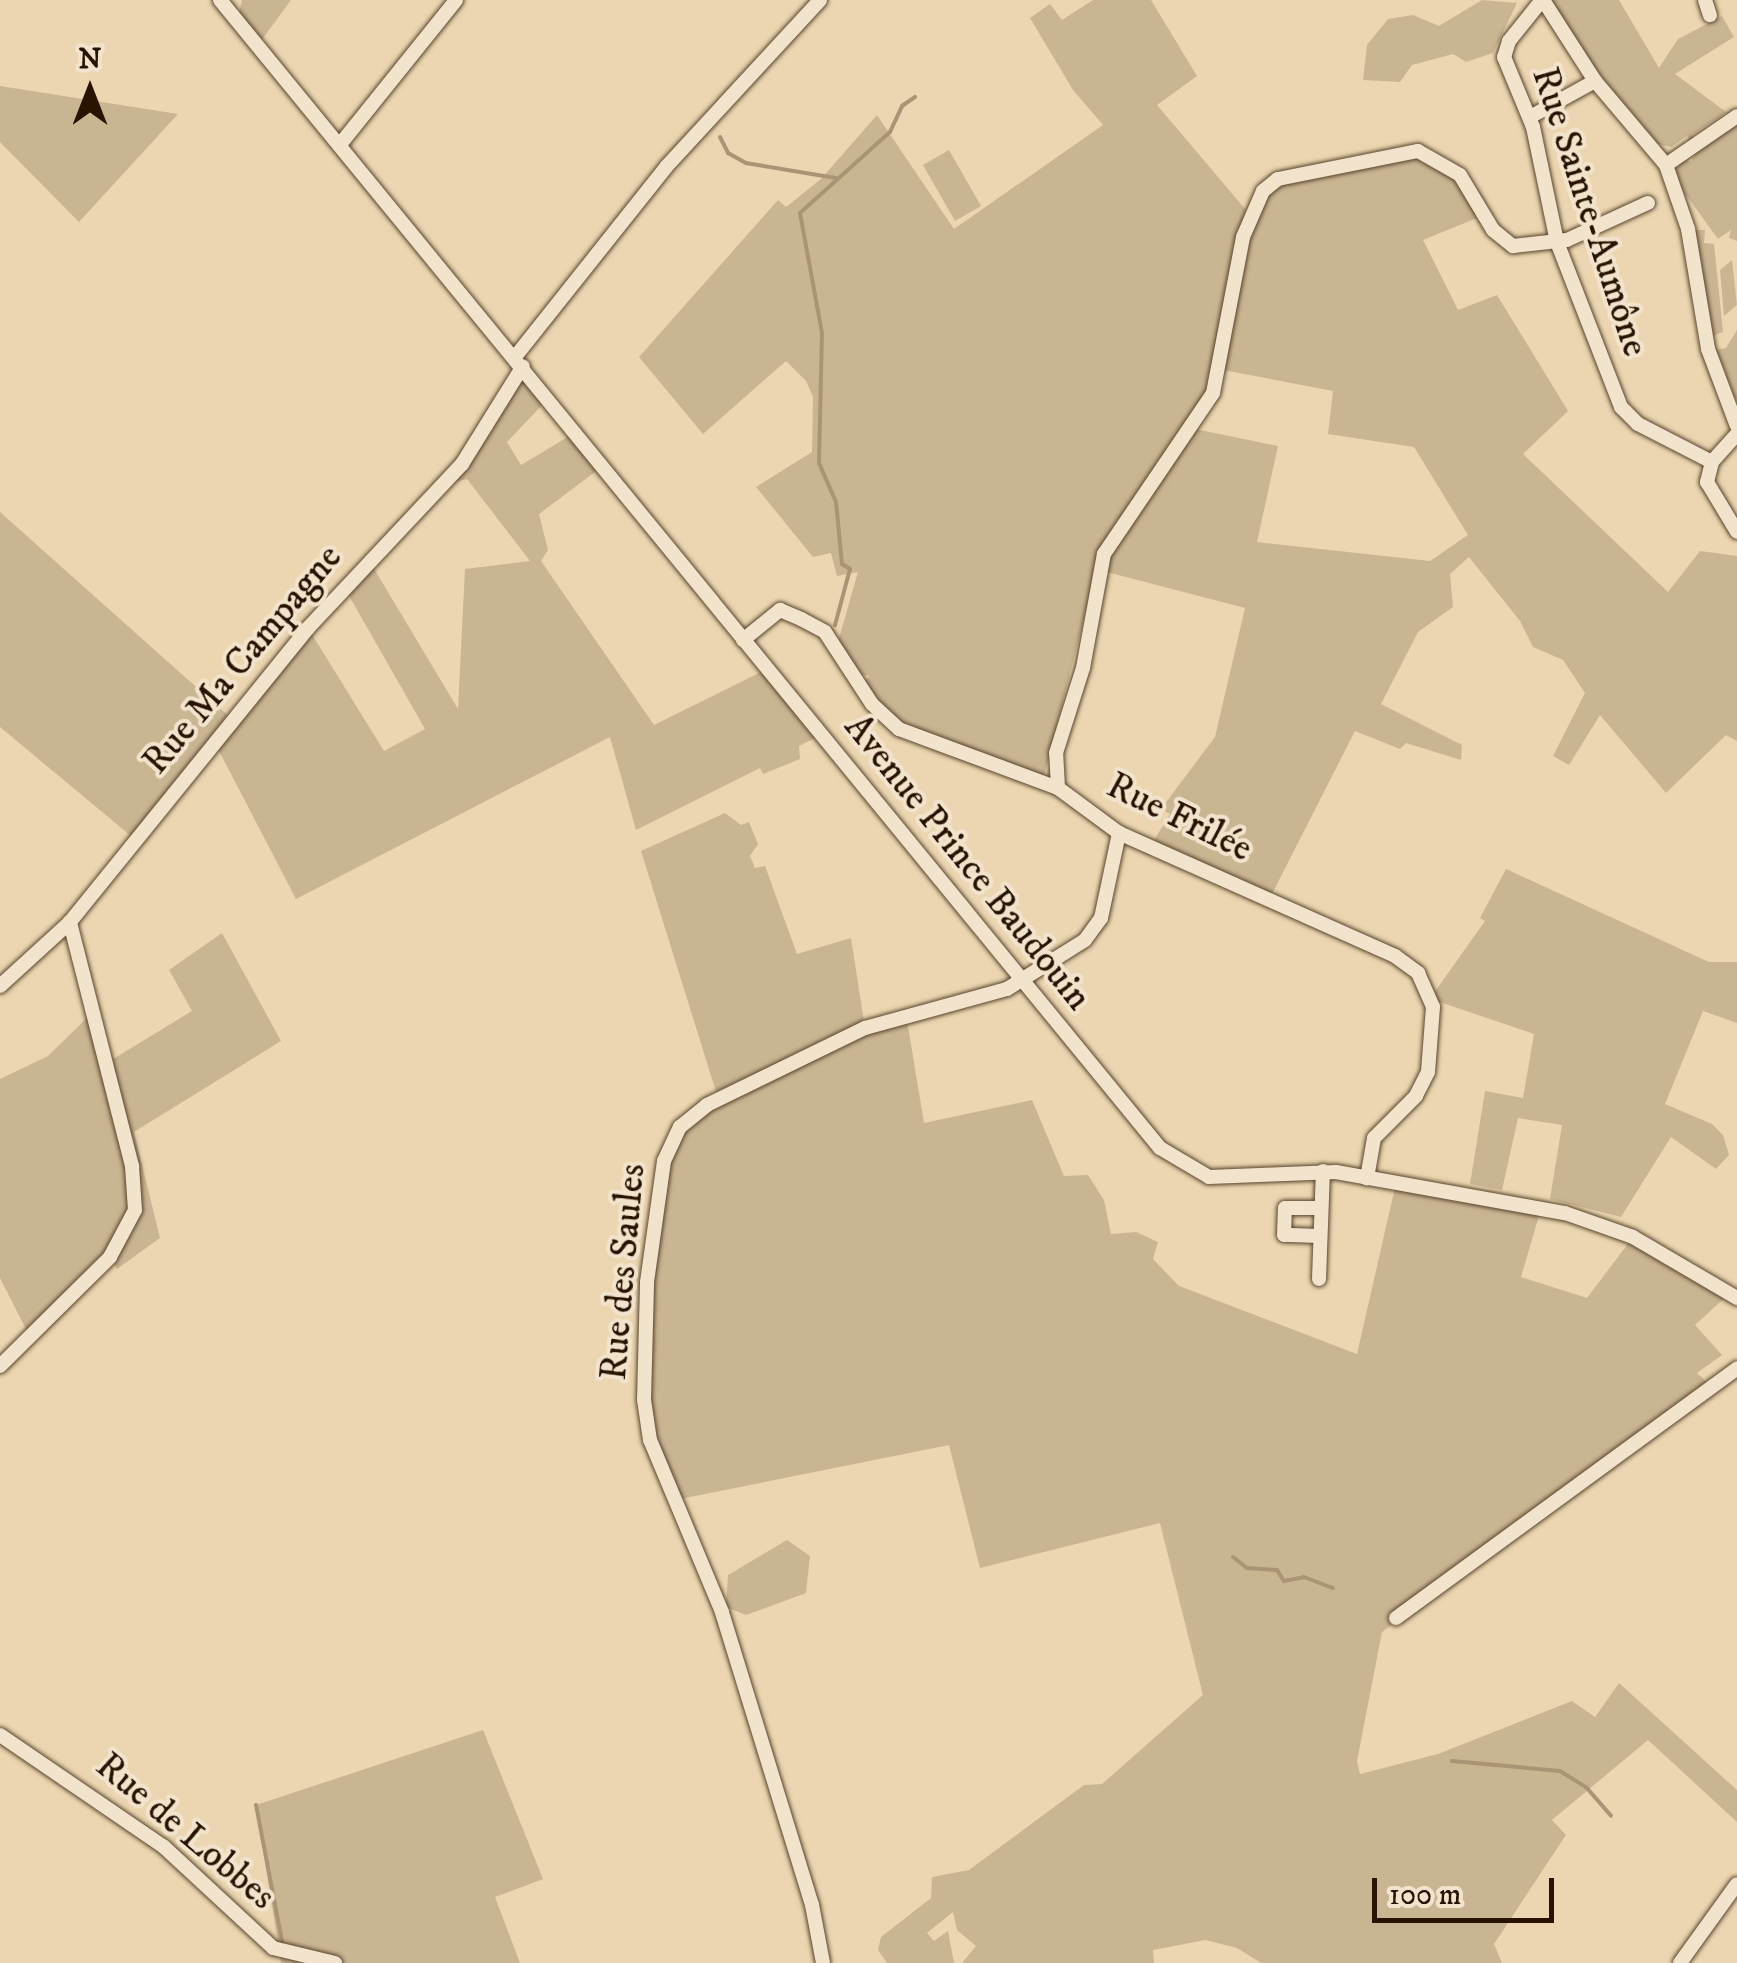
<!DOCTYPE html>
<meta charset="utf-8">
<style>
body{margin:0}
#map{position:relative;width:1737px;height:1963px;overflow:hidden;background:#ebd6b1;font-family:"IM FELL DW Pica",serif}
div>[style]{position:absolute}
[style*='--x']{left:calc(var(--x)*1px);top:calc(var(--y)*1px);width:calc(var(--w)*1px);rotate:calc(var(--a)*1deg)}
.green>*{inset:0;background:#cab593}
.stream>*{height:4px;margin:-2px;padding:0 2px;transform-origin:2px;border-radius:2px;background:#a99475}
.roads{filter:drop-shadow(0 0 2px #59442c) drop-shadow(0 0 2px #59442c)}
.minor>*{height:14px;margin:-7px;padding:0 7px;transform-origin:7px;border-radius:7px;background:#f2e4cc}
span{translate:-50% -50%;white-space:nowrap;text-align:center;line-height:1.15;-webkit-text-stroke:8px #f2e4cc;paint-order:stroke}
.street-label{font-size:38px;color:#281300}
.north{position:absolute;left:40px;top:40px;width:100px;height:100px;-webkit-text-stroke:8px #f2e4cc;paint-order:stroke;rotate:0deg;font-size:28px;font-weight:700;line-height:40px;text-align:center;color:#281300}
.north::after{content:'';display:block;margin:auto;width:35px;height:45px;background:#281300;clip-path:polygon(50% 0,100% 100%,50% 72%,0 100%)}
.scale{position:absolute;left:1372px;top:1878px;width:182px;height:45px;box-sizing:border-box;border:5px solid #281300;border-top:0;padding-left:12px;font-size:30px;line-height:35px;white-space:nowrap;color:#281300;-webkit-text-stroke:8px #f2e4cc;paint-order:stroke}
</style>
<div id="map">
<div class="green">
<div style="clip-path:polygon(242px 0,291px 0,261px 41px,239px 14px)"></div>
<div style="clip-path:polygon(1093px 0,1151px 0,1197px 76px,1157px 105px,1246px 210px,1209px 393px,1103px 543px,1044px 776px,905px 726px,885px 712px,864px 681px,870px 676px,859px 674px,838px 642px,858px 572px,837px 576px,831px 553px,813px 557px,756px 487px,812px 452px,813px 397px,806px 381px,786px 361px,703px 434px,639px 357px,778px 200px,786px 207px,821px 179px,877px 115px,954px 229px,1103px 125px,1073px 90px,1030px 18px,1050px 4px,1062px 20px)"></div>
<div style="clip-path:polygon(1482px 0,1517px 3px,1493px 53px,1466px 62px,1453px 54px,1412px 65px,1400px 82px,1363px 80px,1367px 45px,1388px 19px,1413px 15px,1439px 26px)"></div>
<div style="clip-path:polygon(1549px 0,1619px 0,1659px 68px,1678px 39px,1722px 16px,1734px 37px,1675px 74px,1726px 112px,1692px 135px,1700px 147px,1737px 123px,1737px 241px,1729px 238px,1731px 230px,1718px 239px,1673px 177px,1682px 159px,1691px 162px,1697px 151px,1687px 136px,1671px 147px,1658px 144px,1592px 65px)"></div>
<div style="clip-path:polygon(0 86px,178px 114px,79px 222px,0 142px)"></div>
<div style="clip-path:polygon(949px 150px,981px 206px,955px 221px,923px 165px)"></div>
<div style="clip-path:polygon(1417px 158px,1456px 176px,1477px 218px,1423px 240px,1458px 310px,1497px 295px,1568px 411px,1523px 454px,1668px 592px,1700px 551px,1737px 556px,1737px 741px,1726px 735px,1666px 793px,1600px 715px,1569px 765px,1553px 756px,1585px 693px,1563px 660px,1533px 647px,1520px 621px,1469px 557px,1450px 574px,1453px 607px,1418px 632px,1381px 704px,1462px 745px,1461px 760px,1406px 743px,1400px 749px,1355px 731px,1272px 894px,1153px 842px,1170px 814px,1161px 809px,1215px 737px,1245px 608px,1103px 571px,1108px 551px,1195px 429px,1278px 446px,1257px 542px,1430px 561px,1468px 535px,1414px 447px,1328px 434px,1333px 391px,1223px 370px,1250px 221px,1276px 185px)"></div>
<div style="clip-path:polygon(1695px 230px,1705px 230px,1704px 243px,1714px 244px,1723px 332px,1712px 336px)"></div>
<div style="clip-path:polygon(1732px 260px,1737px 305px,1724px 316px,1720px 270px)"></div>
<div style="clip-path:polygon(1737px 330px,1737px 403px,1716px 350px,1726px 348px)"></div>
<div style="clip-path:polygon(523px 366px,546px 401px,507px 442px,521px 465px,576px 432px,599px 462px,595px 472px,539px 514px,548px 550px,541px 561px,654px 725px,767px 669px,821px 735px,799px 746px,800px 759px,763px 774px,760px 768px,636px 830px,610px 737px,296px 899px,218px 749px,137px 841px,0 727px,0 512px,232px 719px,308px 628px,384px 751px,425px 729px,344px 587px,373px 567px,458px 709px,465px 569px,530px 561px,467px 479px,443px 485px)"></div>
<div style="clip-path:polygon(725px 813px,741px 825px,749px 822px,758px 844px,750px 856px,755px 868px,765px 866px,797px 954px,851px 938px,865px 1028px,907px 1020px,924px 1123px,1032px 1100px,1064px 1176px,1088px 1175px,1104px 1200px,1111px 1234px,1136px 1232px,1158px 1242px,1153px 1259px,1179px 1286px,1357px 1354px,1396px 1183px,1541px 1209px,1521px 1277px,1587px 1298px,1633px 1237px,1729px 1294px,1695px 1325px,1722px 1355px,1697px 1373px,1712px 1387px,1382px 1632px,1357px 1761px,1360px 1774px,1438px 1754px,1572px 1701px,1595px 1717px,1619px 1683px,1737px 1790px,1737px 1822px,1648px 1740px,1552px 1820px,1566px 1835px,1494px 1944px,1502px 1963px,1261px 1963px,1237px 1948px,1205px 1940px,1153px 1950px,1154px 1963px,962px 1963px,976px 1946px,957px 1930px,953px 1912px,927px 1933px,934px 1941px,948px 1931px,954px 1963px,887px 1963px,878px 1950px,881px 1937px,931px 1898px,932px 1877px,969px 1870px,1084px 1785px,1102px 1784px,1203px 1695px,1160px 1523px,980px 1568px,949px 1445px,675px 1500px,650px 1440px,647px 1282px,670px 1143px,718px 1098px,641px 851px)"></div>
<div style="clip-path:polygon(1506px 869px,1709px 962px,1737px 962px,1737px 1023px,1703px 1011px,1665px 1104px,1712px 1124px,1723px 1135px,1729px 1155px,1716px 1169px,1671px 1137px,1621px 1217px,1550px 1199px,1562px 1125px,1518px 1118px,1502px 1190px,1470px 1184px,1485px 1091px,1523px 1098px,1534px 1034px,1434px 1000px,1434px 993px,1485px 921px,1480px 918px)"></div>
<div style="clip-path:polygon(222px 933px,281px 1041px,134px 1132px,160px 1238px,117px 1269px,110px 1258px,30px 1337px,0 1278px,0 1079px,48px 1056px,91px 1014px,105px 1064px,192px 1011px,169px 970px)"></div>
<div style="clip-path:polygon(787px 1540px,810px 1556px,806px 1593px,746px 1615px,726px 1607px,728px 1575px)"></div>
<div style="clip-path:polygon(483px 1730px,543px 1879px,495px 1897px,520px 1963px,281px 1963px,256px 1805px)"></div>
</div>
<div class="stream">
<div style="--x:720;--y:137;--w:18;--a:63"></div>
<div style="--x:728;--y:153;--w:21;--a:29"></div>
<div style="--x:746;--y:163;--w:91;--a:9.5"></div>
<div style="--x:835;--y:625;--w:58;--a:-75"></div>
<div style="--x:850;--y:569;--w:9;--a:-148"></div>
<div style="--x:842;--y:564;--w:62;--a:-95.5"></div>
<div style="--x:836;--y:502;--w:43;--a:-113.6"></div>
<div style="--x:819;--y:463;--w:130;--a:-88.7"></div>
<div style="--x:822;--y:333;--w:122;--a:-100.4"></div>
<div style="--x:800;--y:213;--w:121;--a:-42"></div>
<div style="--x:890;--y:132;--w:29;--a:-65"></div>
<div style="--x:902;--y:106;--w:16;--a:-35"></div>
<div style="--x:1233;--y:1557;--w:18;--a:38"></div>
<div style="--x:1247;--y:1568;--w:30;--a:4"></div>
<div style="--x:1277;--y:1570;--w:13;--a:58"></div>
<div style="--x:1284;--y:1581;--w:20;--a:-11"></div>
<div style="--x:1304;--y:1577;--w:31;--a:21"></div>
<div style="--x:1452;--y:1761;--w:108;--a:5.3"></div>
<div style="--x:1560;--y:1771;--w:31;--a:32"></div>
<div style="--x:1586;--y:1787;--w:38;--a:49"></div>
<div style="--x:256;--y:1805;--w:145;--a:79.2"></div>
</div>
<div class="roads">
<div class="minor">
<div style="--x:220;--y:0;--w:1484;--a:50.69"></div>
<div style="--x:1160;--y:1148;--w:57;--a:30.6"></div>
<div style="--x:1209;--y:1177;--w:127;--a:-2.3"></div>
<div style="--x:1336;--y:1172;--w:233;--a:10.2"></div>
<div style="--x:1565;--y:1213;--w:72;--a:19.4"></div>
<div style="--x:1633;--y:1237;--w:121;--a:30.4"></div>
<div style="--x:1542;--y:0;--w:53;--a:128.8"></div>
<div style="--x:1509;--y:41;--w:17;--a:107"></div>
<div style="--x:1504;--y:57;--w:76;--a:67.5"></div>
<div style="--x:1533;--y:127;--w:117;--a:78.2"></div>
<div style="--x:1557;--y:242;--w:177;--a:68.8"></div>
<div style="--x:1621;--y:407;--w:24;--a:45"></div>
<div style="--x:1638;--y:424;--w:83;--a:27.2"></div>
<div style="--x:1543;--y:0;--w:96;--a:57.3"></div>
<div style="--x:1595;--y:81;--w:110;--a:49.8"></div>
<div style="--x:1666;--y:165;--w:68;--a:71"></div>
<div style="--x:1688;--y:229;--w:122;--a:80.5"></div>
<div style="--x:1708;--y:349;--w:82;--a:69.4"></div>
<div style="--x:1705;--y:0;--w:16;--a:72"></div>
<div style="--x:1530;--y:117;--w:74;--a:-29"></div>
<div style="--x:342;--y:142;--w:182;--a:-51.2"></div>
<div style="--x:1666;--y:165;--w:86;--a:-34.6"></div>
<div style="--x:515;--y:357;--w:243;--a:-51.5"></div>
<div style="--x:666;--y:167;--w:227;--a:-47.3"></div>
<div style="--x:1737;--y:434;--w:38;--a:132"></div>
<div style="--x:1712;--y:462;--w:21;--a:104"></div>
<div style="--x:1707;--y:482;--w:58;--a:59"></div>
<div style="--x:743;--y:640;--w:48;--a:-39"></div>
<div style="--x:780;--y:610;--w:23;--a:23"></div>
<div style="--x:801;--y:619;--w:27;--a:28"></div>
<div style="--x:825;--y:632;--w:86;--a:56.9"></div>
<div style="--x:872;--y:704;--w:37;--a:43"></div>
<div style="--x:899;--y:729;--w:170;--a:20.4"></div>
<div style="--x:1058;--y:788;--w:76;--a:36.4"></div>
<div style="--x:1119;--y:833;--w:302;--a:24"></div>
<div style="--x:1395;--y:956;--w:29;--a:36"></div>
<div style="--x:1418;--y:973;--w:37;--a:66"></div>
<div style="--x:1433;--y:1007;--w:65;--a:94.4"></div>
<div style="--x:1428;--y:1072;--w:27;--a:117"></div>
<div style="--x:1416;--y:1096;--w:59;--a:135"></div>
<div style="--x:1374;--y:1138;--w:41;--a:99.9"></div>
<div style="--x:1058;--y:788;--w:35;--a:-93"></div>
<div style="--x:1056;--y:753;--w:89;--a:-72.4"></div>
<div style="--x:1083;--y:668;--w:116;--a:-79.6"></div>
<div style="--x:1104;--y:554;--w:194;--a:-55.9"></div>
<div style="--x:1213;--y:393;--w:159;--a:-79.1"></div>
<div style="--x:1243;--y:237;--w:50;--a:-66.5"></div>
<div style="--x:1263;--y:191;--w:19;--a:-39"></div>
<div style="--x:1278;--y:179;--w:143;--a:-11.3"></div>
<div style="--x:1418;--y:151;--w:48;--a:29.7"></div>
<div style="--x:1460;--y:175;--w:64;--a:59"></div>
<div style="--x:1493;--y:230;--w:26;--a:39"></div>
<div style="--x:1513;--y:246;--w:54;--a:-6.3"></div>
<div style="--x:1567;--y:240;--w:89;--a:-24.6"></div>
<div style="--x:0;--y:986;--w:95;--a:-42.4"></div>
<div style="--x:70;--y:922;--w:378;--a:-51"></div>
<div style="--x:308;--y:628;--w:225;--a:-46.8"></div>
<div style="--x:462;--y:464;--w:115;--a:-58.1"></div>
<div style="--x:1319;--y:1236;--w:35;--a:-178"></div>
<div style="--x:1284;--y:1235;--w:27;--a:-88"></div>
<div style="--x:1285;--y:1208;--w:35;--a:0"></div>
<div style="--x:1319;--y:1279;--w:108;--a:-87.9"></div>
<div style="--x:0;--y:1366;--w:155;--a:-44.7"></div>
<div style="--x:110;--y:1257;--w:53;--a:-62"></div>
<div style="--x:135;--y:1210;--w:44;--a:-93.9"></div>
<div style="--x:132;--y:1166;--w:252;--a:-104.3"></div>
<div style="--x:1396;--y:1618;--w:423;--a:-36.2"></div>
<div style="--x:0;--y:1735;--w:197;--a:34.3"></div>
<div style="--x:163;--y:1846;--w:150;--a:42.8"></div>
<div style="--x:273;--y:1948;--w:64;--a:13.6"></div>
<div style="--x:823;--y:1963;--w:59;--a:-100.7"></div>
<div style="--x:812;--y:1905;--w:307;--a:-107.1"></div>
<div style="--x:722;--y:1612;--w:186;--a:-112.7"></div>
<div style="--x:650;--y:1440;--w:40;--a:-98.5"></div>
<div style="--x:644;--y:1400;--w:118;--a:-88.5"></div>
<div style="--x:647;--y:1282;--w:122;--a:-82"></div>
<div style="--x:664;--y:1161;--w:38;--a:-65"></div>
<div style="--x:680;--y:1127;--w:35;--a:-39"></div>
<div style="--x:707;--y:1105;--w:176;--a:-26"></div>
<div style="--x:865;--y:1028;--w:147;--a:-15.4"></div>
<div style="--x:1007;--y:989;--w:92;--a:-32.1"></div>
<div style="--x:1085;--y:940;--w:27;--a:-54"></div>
<div style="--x:1101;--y:918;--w:87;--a:-78"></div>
<div style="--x:1680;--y:1963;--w:97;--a:-54.2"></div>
</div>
</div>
<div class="street-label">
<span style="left:1589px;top:212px;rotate:72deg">Rue Sainte-Aumône</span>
<span style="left:243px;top:660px;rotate:-50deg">Rue Ma Campagne</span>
<span style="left:1179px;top:818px;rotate:26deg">Rue Frilée</span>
<span style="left:967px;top:863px;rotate:51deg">Avenue Prince Baudouin</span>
<span style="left:624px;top:1272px;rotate:-85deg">Rue des Saules</span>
<span style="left:185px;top:1832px;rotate:40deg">Rue de Lobbes</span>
</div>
<div class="north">N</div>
<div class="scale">100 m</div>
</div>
